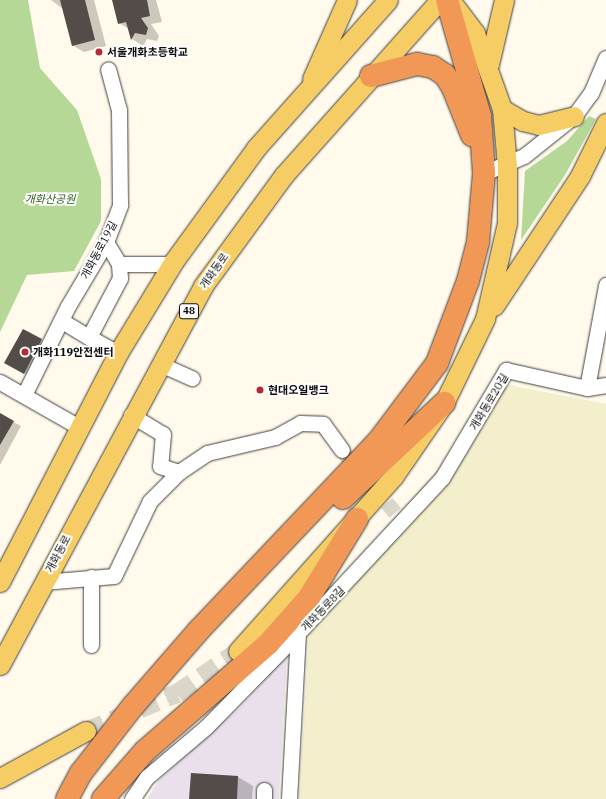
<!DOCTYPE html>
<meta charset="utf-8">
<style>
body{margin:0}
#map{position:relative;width:606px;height:799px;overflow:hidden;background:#fffaeb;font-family:"IBM Plex Serif","Noto Sans KR",serif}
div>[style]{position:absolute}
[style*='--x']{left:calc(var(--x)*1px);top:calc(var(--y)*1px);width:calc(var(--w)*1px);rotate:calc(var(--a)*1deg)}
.industrial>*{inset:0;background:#e9e0eb}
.farmland>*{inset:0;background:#f3efcc}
.forest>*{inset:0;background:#b5d896}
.shadow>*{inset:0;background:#0003}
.building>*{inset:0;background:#544c48}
.minor-tunnel>*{height:15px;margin-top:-7.5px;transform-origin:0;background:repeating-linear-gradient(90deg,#dbd6ca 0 15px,transparent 0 23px)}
.major-tunnel>*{height:19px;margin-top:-9.5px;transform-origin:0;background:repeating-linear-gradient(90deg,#dbd6ca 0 19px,transparent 0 29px)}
.roads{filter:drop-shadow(0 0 1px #3f3f3f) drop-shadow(0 0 1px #3f3f3f)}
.minor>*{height:15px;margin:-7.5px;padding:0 7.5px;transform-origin:7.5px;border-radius:7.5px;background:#fff}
.major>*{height:19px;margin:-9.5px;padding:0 9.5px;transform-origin:9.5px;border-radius:9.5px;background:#f5cd64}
.highway>*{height:22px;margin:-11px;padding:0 11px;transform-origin:11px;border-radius:11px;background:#f19856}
.dots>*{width:11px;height:11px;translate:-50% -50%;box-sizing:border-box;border:2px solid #fff;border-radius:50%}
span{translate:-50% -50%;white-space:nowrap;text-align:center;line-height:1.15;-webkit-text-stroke:4px #fff;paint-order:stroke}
.shield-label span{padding:1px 3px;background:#fff;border:1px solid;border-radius:3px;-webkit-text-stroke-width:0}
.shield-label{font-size:10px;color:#0c0c0c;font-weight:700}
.poi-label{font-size:11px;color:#0c0c0c;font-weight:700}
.left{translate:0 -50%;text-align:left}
.park-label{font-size:11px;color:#2e611e;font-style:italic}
.street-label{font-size:11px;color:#0c0c0c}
</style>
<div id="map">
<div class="industrial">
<div style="clip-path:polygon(287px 656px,279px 799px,147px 799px,159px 780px,239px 708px)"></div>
</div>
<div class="farmland">
<div style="clip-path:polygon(499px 383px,606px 404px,606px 799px,299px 799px,310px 617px,437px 470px)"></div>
</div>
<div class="forest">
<div style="clip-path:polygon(0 0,28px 0,40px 68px,77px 110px,101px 179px,101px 221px,74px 271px,27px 275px,0 332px)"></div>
<div style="clip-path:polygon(589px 116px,596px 119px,565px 175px,521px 240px,525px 171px,567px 141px)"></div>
</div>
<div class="shadow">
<div style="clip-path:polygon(51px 0,94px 0,106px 46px,84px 52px,72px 45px,63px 9px)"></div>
<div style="clip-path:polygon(113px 0,156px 0,162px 22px,151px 24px,159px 36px,157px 41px,147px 39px,143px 46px,132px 39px,129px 29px,119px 23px)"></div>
<div style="clip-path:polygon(23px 330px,53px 347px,36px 380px,5px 362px)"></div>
<div style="clip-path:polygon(0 415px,21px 426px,0 465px)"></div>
<div style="clip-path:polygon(192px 774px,238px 777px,253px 786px,252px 799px,190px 799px)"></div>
</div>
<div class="building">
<div style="clip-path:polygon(60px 0,85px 0,95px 40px,72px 46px)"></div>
<div style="clip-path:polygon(112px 0,147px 0,150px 16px,141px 18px,148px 28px,146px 35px,135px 33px,131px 40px,126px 22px,118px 24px)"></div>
<div style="clip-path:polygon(23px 329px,42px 339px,24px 374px,4px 363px)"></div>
<div style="clip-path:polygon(0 413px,14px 421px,0 445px)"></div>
<div style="clip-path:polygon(191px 773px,238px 776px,237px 799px,189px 799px)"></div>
</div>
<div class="minor-tunnel">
<div style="--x:342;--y:450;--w:82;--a:49.5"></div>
</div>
<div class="major-tunnel">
<div style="--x:86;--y:731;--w:99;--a:-22.7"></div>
<div style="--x:177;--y:693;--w:74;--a:-34.5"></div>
</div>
<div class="roads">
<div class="minor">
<div style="--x:484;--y:173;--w:43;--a:-23"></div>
<div style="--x:524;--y:156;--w:64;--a:-38.7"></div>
<div style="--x:574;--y:116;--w:29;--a:-54"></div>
<div style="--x:591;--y:93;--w:38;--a:-67"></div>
<div style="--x:106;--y:242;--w:26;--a:59"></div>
<div style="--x:119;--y:264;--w:14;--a:86"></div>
<div style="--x:120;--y:278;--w:67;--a:117.7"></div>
<div style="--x:89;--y:337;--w:33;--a:29"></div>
<div style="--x:119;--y:264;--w:53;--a:0"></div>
<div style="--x:62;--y:321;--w:31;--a:31"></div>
<div style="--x:160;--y:364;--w:35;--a:24"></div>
<div style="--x:0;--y:382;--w:91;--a:29.7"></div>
<div style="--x:587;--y:388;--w:105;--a:-79.5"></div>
<div style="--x:24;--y:395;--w:99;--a:-63.7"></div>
<div style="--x:68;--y:306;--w:74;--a:-59.3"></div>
<div style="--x:106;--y:242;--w:40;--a:-69"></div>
<div style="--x:120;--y:205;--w:95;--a:-90.6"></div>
<div style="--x:119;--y:110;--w:42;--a:-105"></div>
<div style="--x:131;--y:415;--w:37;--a:31"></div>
<div style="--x:163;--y:434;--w:32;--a:95"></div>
<div style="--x:160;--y:466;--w:20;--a:18"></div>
<div style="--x:179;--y:472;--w:34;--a:-34"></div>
<div style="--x:207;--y:453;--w:70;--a:-13.2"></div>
<div style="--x:275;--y:437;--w:29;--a:-29"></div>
<div style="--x:300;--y:423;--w:23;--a:2"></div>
<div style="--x:323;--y:424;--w:32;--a:54"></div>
<div style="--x:43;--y:582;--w:71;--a:-4.8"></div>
<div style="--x:114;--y:576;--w:83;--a:-64.4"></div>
<div style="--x:150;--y:501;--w:41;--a:-45"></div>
<div style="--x:91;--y:645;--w:68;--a:-90"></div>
<div style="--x:132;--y:799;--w:27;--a:-56"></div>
<div style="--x:147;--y:777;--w:77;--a:-40.3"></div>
<div style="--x:206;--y:727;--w:132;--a:-45.6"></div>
<div style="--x:264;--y:799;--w:9;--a:-90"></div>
<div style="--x:289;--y:799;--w:166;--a:-86.9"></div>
<div style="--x:298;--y:633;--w:212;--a:-47.1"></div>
<div style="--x:442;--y:478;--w:126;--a:-59.3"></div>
<div style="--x:506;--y:370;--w:83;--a:12.5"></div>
<div style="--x:587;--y:388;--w:19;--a:-9"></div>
</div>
<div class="major">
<div style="--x:489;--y:64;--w:66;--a:-76.8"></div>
<div style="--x:312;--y:79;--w:86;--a:-66.1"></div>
<div style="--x:502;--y:109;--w:24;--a:30"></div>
<div style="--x:523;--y:121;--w:16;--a:14"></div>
<div style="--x:539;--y:125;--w:36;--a:-14"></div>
<div style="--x:494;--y:306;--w:156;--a:-56.5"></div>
<div style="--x:580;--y:176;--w:59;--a:-63.9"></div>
<div style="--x:0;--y:582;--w:258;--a:-62.7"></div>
<div style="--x:118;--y:353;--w:108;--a:-58.7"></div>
<div style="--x:174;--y:261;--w:140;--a:-54"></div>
<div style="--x:256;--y:148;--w:198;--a:-48.3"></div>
<div style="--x:238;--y:651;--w:233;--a:-48.3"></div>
<div style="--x:393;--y:477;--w:90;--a:-55.4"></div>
<div style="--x:444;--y:403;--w:93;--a:-64"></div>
<div style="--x:485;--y:319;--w:98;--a:-77.1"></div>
<div style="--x:507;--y:223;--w:57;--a:-90"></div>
<div style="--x:507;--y:166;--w:57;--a:-95"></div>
<div style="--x:502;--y:109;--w:81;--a:-109.6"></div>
<div style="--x:475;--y:33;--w:41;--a:-127.1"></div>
<div style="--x:0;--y:665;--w:430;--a:-61.8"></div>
<div style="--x:203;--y:286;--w:137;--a:-53.9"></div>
<div style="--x:284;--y:175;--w:234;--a:-48.3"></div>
<div style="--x:0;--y:778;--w:98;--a:-28.7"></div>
</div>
<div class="highway">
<div style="--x:371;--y:76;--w:48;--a:-14.6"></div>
<div style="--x:417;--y:64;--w:16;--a:11"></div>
<div style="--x:433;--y:67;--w:14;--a:34"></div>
<div style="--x:445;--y:75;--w:15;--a:58"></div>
<div style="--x:453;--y:88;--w:51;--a:68"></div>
<div style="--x:343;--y:498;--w:139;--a:-43.2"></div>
<div style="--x:67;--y:799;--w:30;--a:-62"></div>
<div style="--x:81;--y:773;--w:85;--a:-52.2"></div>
<div style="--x:133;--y:706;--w:101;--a:-49"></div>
<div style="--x:199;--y:630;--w:263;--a:-46.5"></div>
<div style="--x:380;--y:439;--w:95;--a:-53.1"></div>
<div style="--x:437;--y:363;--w:88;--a:-69.3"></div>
<div style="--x:468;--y:281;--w:40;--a:-75.6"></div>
<div style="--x:478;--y:242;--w:69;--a:-85"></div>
<div style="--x:484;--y:173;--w:57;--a:-94"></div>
<div style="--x:480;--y:116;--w:121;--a:-105.9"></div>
<div style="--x:103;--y:799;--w:64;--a:-48.8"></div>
<div style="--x:145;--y:751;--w:163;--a:-41"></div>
<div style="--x:268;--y:644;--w:60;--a:-48.4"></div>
<div style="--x:308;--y:599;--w:94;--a:-58.5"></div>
</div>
</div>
<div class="dots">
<div style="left:99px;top:52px;background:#b82733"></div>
<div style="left:25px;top:352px;background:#b82733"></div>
<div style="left:260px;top:390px;background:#b82733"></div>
</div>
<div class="shield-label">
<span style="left:189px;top:311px">48</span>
</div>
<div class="poi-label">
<span class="left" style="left:107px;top:52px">서울개화초등학교</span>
<span class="left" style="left:33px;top:352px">개화119안전센터</span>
<span class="left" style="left:268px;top:390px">현대오일뱅크</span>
</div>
<div class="park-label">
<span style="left:50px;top:199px">개화산공원</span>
</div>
<div class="street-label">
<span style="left:99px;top:250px;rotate:-62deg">개화동로19길</span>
<span style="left:214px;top:271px;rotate:-55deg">개화동로</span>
<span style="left:489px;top:402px;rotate:-59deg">개화동로20길</span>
<span style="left:58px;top:554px;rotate:-62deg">개화동로</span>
<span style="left:323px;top:609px;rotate:-46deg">개화동로8길</span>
</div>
</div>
